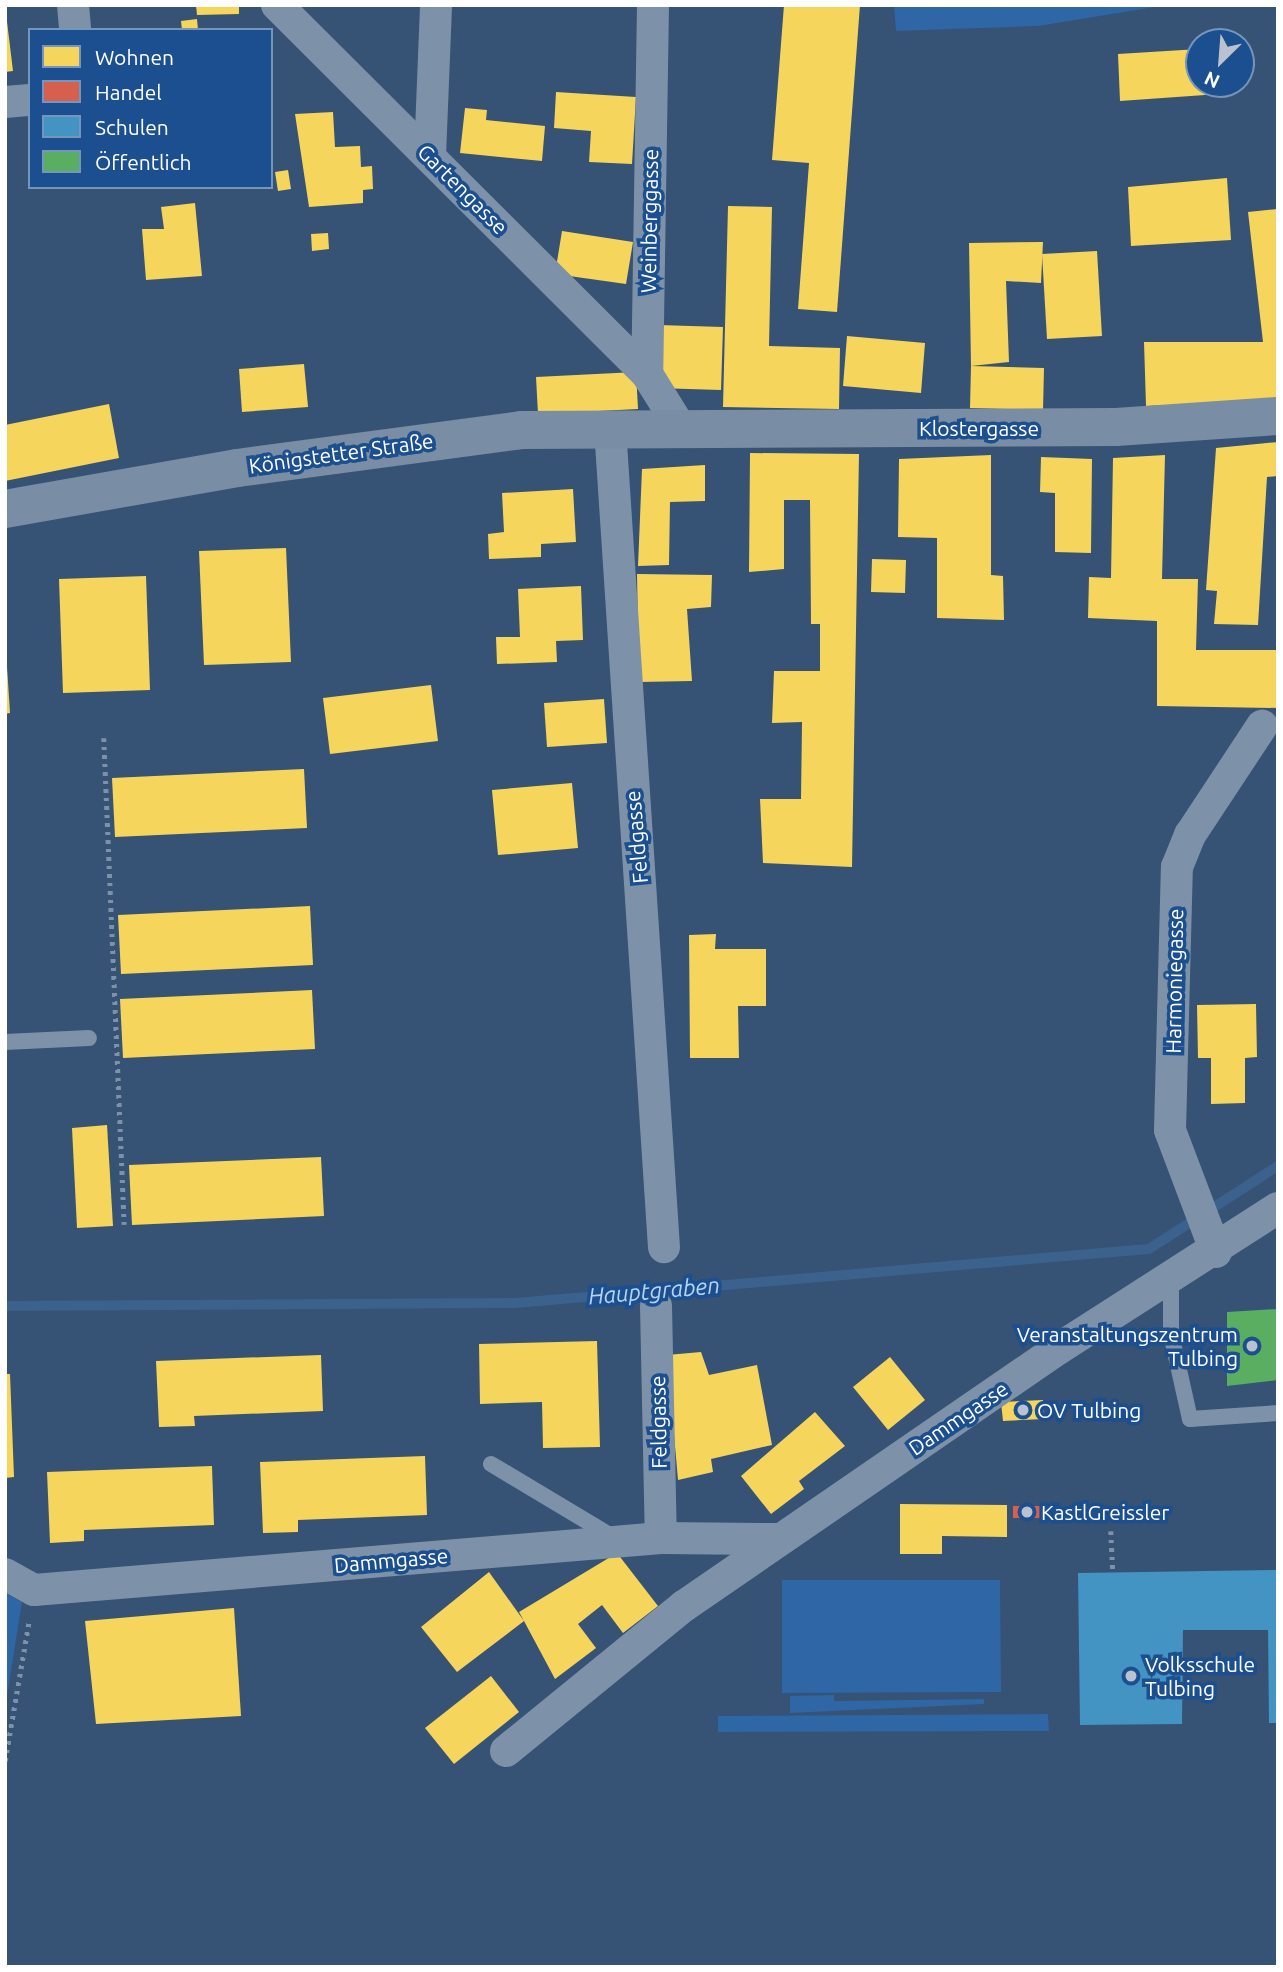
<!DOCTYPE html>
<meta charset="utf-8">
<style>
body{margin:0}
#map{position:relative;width:1283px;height:1972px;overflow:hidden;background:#365274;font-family:Ubuntu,sans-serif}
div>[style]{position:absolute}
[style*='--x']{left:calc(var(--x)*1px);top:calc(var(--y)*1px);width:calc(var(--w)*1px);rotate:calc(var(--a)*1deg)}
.green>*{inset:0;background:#2f66a5}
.homes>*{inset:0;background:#f6d55c}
.shops>*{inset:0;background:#d6604d}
.schools>*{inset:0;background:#4393c3}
.public>*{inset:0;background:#5aae61}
.stream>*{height:10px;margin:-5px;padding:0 5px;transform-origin:5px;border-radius:5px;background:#3b618d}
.path>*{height:4.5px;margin-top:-2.25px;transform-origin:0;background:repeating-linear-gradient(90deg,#7d92a8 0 3.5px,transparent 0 8.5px)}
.service>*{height:16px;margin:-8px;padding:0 8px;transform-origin:8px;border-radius:8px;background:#7d92a8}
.minor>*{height:32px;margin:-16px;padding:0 16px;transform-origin:16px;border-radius:16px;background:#7d92a8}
.secondary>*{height:38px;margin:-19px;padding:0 19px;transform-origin:19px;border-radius:19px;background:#798da4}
.dots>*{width:19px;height:19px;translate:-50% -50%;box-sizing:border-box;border:4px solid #1b4f8f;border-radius:50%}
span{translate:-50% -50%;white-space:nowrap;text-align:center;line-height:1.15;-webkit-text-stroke:7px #1b4f8f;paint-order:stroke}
.street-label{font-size:21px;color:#fff}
.poi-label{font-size:21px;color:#fff}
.right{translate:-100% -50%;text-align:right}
.left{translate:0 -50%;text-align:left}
.water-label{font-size:23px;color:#b5d3f5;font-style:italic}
.frame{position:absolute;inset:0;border:7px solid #fff;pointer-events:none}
.legend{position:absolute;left:28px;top:28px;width:245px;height:161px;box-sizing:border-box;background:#1b4f8f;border:2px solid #7695bc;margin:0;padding:9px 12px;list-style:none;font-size:21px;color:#fff}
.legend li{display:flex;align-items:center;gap:14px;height:35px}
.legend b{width:35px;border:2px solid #7695bc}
.north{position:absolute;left:1185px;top:28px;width:70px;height:70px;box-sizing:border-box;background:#1b4f8f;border:2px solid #7695bc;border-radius:50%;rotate:205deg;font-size:19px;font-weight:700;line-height:28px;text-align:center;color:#fff}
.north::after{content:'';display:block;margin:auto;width:24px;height:32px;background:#b9c2ce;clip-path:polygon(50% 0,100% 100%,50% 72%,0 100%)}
</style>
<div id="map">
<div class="green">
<div style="clip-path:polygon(894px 5px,1167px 5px,1038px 26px,896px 31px)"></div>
<div style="clip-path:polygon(782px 1580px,1000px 1580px,1001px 1692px,782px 1693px)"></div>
<div style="clip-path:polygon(5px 1593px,22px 1602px,5px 1708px)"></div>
<div style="clip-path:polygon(834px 1695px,834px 1701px,984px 1699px,984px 1704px,790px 1713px,790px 1696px)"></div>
<div style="clip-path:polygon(1048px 1714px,1049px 1731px,718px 1732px,718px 1716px)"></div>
</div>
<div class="homes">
<div style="clip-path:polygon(5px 5px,13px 71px,5px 72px)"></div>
<div style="clip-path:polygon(196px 5px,239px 5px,239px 14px,197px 15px)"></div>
<div style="clip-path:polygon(784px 5px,860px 5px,837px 312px,798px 309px,809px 163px,772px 160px)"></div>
<div style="clip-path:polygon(197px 19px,198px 30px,182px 30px,181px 21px)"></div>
<div style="clip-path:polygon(1199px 49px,1199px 84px,1219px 84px,1219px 94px,1120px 101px,1118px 54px)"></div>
<div style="clip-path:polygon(556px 92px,636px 97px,632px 164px,589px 162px,591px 131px,554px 128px)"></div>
<div style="clip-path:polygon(465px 108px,487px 110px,486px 120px,545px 126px,542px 161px,460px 153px)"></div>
<div style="clip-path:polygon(333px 112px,335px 147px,360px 146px,361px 167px,372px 166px,373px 189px,363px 190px,363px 203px,309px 207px,295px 114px)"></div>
<div style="clip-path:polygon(288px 170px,291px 189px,278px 191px,275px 172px)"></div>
<div style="clip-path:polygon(1227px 178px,1231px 240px,1131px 246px,1128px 187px)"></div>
<div style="clip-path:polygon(195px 203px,202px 276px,146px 280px,142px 229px,164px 229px,161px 207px)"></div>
<div style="clip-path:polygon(728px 206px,772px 207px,769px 346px,840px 348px,839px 409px,723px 407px)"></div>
<div style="clip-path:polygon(1278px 209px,1278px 401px,1146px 406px,1144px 342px,1263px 342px,1248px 212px)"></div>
<div style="clip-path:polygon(562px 231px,633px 242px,626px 284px,555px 274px)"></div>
<div style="clip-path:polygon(328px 233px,329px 249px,312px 251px,311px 234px)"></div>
<div style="clip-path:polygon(1043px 242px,1041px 283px,1006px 281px,1009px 362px,971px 366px,969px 243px)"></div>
<div style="clip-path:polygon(1097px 251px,1102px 336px,1047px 339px,1042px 254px)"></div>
<div style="clip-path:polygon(658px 325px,723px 327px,721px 390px,656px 388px)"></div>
<div style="clip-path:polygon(847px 336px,925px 343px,921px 393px,843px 386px)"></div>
<div style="clip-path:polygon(304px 364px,308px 407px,242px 412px,239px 369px)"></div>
<div style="clip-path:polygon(971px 366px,1044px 368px,1043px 410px,970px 408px)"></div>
<div style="clip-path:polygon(636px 372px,638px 409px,538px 414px,536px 377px)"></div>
<div style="clip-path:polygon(109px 404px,119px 458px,5px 481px,5px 425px)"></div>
<div style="clip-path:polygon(1278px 442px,1278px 476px,1267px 477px,1258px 625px,1214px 624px,1217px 591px,1206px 590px,1216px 448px)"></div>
<div style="clip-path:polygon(750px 453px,859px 454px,852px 867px,763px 863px,760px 799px,801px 799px,802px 722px,772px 723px,774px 671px,820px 671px,820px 624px,811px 624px,810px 500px,784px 500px,784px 569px,749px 572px)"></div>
<div style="clip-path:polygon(991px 455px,991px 575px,1003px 576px,1004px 620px,937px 618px,937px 538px,898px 537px,899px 459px)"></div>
<div style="clip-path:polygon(1165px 455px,1162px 579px,1198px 579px,1196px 650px,1278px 650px,1278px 708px,1157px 706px,1157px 621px,1088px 618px,1089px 577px,1111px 578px,1113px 458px)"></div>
<div style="clip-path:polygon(1041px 457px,1092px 459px,1091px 553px,1055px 552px,1055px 493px,1040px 492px)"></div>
<div style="clip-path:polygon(705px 465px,705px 501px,670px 502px,669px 565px,638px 566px,642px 469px)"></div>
<div style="clip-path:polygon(573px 489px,576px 542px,541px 544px,541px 557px,489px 559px,488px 534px,504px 532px,502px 493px)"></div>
<div style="clip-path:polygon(286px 548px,291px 662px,204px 665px,199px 551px)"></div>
<div style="clip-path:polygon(872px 559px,906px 560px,905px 593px,871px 592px)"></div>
<div style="clip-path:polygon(637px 574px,712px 575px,711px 607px,687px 609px,692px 681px,639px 682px)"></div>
<div style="clip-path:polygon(146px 576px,150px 690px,63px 693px,59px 579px)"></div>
<div style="clip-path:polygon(581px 586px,583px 640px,556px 641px,557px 662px,497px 664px,496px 637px,520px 637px,518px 589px)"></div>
<div style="clip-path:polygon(5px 636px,10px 713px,5px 714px)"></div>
<div style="clip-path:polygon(431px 685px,438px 741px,330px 754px,323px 698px)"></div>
<div style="clip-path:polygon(604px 699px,607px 743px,547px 747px,544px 703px)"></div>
<div style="clip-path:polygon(304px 769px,307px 828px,115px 837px,112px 778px)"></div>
<div style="clip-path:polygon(572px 783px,578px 848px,498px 855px,492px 790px)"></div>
<div style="clip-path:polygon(310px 906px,313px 965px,121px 974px,118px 915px)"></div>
<div style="clip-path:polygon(716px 934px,715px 949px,766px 949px,766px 1006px,738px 1006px,739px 1058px,690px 1058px,689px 935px)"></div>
<div style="clip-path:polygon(312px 990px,315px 1049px,123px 1058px,120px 999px)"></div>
<div style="clip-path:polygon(1256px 1004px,1257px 1057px,1245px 1058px,1245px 1103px,1211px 1104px,1211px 1058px,1198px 1058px,1197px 1005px)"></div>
<div style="clip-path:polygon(107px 1125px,113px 1226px,77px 1228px,72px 1128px)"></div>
<div style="clip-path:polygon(321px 1157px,324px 1216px,132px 1225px,129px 1165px)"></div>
<div style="clip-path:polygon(597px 1341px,600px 1447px,543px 1448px,542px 1402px,480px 1404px,479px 1344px)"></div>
<div style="clip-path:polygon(701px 1352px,709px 1375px,757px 1365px,772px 1445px,711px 1459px,713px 1472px,678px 1480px,667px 1355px)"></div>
<div style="clip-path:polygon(321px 1355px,323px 1411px,194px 1416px,195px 1426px,159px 1427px,156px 1361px)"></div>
<div style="clip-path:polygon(890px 1357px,925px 1400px,888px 1430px,853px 1387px)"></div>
<div style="clip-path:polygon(5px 1374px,10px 1374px,14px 1477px,5px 1478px)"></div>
<div style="clip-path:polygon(1043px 1400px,1044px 1419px,1003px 1421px,1001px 1402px)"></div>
<div style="clip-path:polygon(815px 1412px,845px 1446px,799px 1481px,804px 1489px,771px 1514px,741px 1476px)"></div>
<div style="clip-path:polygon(425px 1456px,427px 1515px,298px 1520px,298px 1532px,263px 1533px,260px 1462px)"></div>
<div style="clip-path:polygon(212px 1466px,214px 1525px,84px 1530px,84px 1541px,50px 1543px,47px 1472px)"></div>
<div style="clip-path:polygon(900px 1504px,1007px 1505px,1007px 1537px,942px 1536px,942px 1554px,900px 1554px)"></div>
<div style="clip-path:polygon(617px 1553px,658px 1606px,623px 1633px,602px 1605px,578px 1624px,596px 1648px,555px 1679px,524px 1621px,457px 1672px,421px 1627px,489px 1572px,524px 1621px,519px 1612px)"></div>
<div style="clip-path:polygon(234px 1608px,241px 1716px,96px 1724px,85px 1621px)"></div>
<div style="clip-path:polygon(491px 1676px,519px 1712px,454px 1764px,425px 1728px)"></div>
</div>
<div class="shops">
<div style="clip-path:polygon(1013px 1506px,1041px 1506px,1041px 1518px,1013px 1518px)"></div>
</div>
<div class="schools">
<div style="clip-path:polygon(1278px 1570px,1278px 1723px,1269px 1723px,1268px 1630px,1183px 1630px,1182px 1724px,1080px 1725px,1078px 1573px)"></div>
</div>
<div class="public">
<div style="clip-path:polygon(1278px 1309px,1278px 1380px,1227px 1386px,1227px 1312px)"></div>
</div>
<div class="stream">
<div style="--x:5;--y:1306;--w:510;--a:-0.34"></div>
<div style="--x:515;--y:1303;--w:636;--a:-4.87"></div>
<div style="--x:1149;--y:1249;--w:153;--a:-32.8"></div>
</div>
<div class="path">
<div style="--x:104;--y:738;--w:487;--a:87.6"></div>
<div style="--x:1111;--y:1531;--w:42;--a:87.3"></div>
<div style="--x:5;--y:1761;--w:142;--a:-80.3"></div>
</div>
<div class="service">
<div style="--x:5;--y:1042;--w:84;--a:-2.7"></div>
<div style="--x:1171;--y:1279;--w:55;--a:90"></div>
<div style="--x:1171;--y:1334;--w:87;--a:77.4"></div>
<div style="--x:1190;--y:1419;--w:88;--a:-3.9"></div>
<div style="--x:491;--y:1464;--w:148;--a:30.9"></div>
</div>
<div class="minor">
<div style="--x:73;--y:5;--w:25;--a:85"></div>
<div style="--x:277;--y:5;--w:523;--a:44.92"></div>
<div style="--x:653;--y:5;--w:369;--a:90.9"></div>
<div style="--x:647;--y:374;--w:62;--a:58.1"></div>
<div style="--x:5;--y:102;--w:25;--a:-5"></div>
<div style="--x:430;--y:156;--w:151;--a:-87.7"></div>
<div style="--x:610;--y:428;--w:821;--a:86.23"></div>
<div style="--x:1216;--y:1252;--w:130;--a:-110.7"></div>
<div style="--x:1170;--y:1130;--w:263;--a:-88.5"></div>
<div style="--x:1177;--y:867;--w:35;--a:-68"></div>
<div style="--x:1190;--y:835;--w:131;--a:-56.6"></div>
<div style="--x:656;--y:1306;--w:232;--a:88.8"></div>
<div style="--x:5;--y:1574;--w:33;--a:29"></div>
<div style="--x:34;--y:1590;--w:629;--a:-4.74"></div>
<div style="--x:661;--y:1538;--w:119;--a:0.5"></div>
<div style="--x:506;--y:1751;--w:230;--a:-39.2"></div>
<div style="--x:684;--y:1606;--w:454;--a:-34.5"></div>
<div style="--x:1058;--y:1349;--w:261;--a:-32.7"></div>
</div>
<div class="secondary">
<div style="--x:5;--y:509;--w:236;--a:-10"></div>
<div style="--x:237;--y:468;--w:287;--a:-7.6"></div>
<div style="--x:521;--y:430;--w:595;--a:-0.29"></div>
<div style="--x:1116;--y:427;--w:162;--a:-3.9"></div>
</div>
<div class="dots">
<div style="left:1252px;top:1346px;background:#b9c2ce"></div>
<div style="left:1023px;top:1410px;background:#b9c2ce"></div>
<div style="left:1027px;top:1512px;background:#b9c2ce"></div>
<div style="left:1131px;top:1676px;background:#b9c2ce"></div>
</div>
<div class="street-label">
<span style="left:463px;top:189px;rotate:45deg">Gartengasse</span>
<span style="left:649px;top:221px;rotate:-89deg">Weinberggasse</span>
<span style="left:979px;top:428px">Klostergasse</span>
<span style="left:341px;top:453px;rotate:-8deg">Königstetter Straße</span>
<span style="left:636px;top:837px;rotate:-95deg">Feldgasse</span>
<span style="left:1174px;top:981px;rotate:-89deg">Harmoniegasse</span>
<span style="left:958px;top:1418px;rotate:-34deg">Dammgasse</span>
<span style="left:658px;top:1422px;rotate:-91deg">Feldgasse</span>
<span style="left:391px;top:1560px;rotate:-5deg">Dammgasse</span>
</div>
<div class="poi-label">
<span class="right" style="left:1238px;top:1346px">Veranstaltungszentrum<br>Tulbing</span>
<span class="left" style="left:1037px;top:1410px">OV Tulbing</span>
<span class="left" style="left:1041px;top:1512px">KastlGreissler</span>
<span class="left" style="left:1145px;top:1676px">Volksschule<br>Tulbing</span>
</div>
<div class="water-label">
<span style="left:654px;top:1291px;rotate:-5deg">Hauptgraben</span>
</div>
<div class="frame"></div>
<ul class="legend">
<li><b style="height:19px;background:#f6d55c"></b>Wohnen</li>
<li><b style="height:19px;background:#d6604d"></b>Handel</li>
<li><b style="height:19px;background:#4393c3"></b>Schulen</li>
<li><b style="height:19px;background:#5aae61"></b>Öffentlich</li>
</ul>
<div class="north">N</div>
</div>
